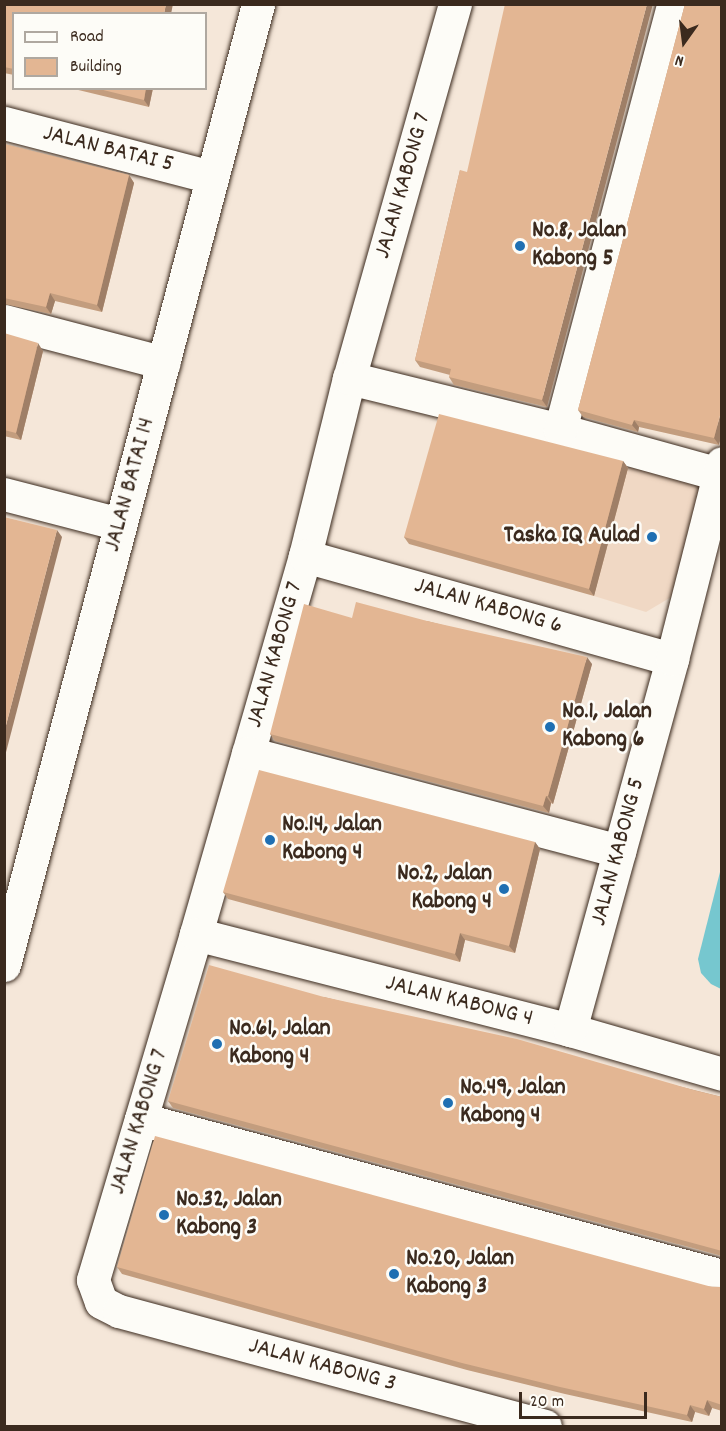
<!DOCTYPE html>
<style>
body{margin:0}
#map{position:relative;width:726px;height:1431px;overflow:hidden;background:#f5e7d9;font-family:Dekko,sans-serif}
div>[style]{position:absolute}
[style*='--x']{left:calc(var(--x)*1px);top:calc(var(--y)*1px);width:calc(var(--w)*1px);rotate:calc(var(--a)*1deg)}
.built>*{inset:0;background:#f0d8c4}
.water>*{inset:0;background:#76c7cf}
.roads{filter:drop-shadow(0 0 2px #3b2a1e) drop-shadow(0 0 2px #3b2a1e)}
.minor>*{height:33px;margin:-16.5px;padding:0 16.5px;transform-origin:16.5px;border-radius:16.5px;background:#fdfcf7}
.wall>*{inset:0;background:#c39d7e}
.shaded-wall>*{inset:0;background:#9f7f67}
.building>*{inset:0;background:#e3b693}
.dots>*{width:16px;height:16px;translate:-50% -50%;box-sizing:border-box;border:3px solid #fdfcf7;border-radius:50%}
span{translate:-50% -50%;white-space:nowrap;text-align:center;line-height:1.15;-webkit-text-stroke:5px #fdfcf7;paint-order:stroke}
.street-label{font-size:24px;color:#3b2a1e}
.poi-label{font-size:24px;color:#3b2a1e;font-weight:700}
.left{translate:0 -50%;text-align:left}
.right{translate:-100% -50%;text-align:right}
.frame{position:absolute;inset:0;border:6px solid #3b2a1e;pointer-events:none}
.legend{position:absolute;left:12px;top:12px;width:195px;height:78px;box-sizing:border-box;background:#fdfcf7;border:2px solid #afa8a0;margin:0;padding:8px 10px;list-style:none;font-size:18px;color:#3b2a1e}
.legend li{display:flex;align-items:center;gap:12px;height:30px}
.legend b{width:30px;border:2px solid #afa8a0}
.north{position:absolute;left:654px;top:12px;width:60px;height:60px;-webkit-text-stroke:4px #fdfcf7;paint-order:stroke;rotate:194deg;font-size:16px;font-weight:700;line-height:24px;text-align:center;color:#3b2a1e}
.north::after{content:'';display:block;margin:auto;width:21px;height:27px;background:#3b2a1e;clip-path:polygon(50% 0,100% 100%,50% 72%,0 100%)}
.scale{position:absolute;left:519px;top:1392px;width:128px;height:27px;box-sizing:border-box;border:3px solid #3b2a1e;border-top:0;padding-left:8px;font-size:18px;line-height:21px;white-space:nowrap;color:#3b2a1e;-webkit-text-stroke:4px #fdfcf7;paint-order:stroke}
</style>
<div id="map">
<div class="built">
<div style="clip-path:polygon(630px 459px,712px 480px,678px 593px,646px 612px,594px 596px)"></div>
</div>
<div class="water">
<div style="clip-path:polygon(721px 868px,722px 989px,721px 989px,711px 984px,701px 973px,698px 959px)"></div>
</div>
<div class="roads">
<div class="minor">
<div style="--x:455;--y:4;--w:389;--a:105.8"></div>
<div style="--x:349;--y:378;--w:183;--a:103.9"></div>
<div style="--x:305;--y:556;--w:393;--a:106.1"></div>
<div style="--x:196;--y:934;--w:361;--a:106.6"></div>
<div style="--x:93;--y:1280;--w:23;--a:70"></div>
<div style="--x:101;--y:1302;--w:20;--a:27"></div>
<div style="--x:119;--y:1311;--w:441;--a:15.1"></div>
<div style="--x:4;--y:123;--w:215;--a:14.6"></div>
<div style="--x:4;--y:321;--w:165;--a:14.7"></div>
<div style="--x:349;--y:378;--w:217;--a:13.8"></div>
<div style="--x:560;--y:430;--w:165;--a:15.5"></div>
<div style="--x:560;--y:430;--w:441;--a:-75.1"></div>
<div style="--x:4;--y:494;--w:120;--a:14.5"></div>
<div style="--x:305;--y:556;--w:381;--a:15.7"></div>
<div style="--x:248;--y:753;--w:384;--a:14.8"></div>
<div style="--x:196;--y:934;--w:386;--a:14.4"></div>
<div style="--x:570;--y:1030;--w:158;--a:16.1"></div>
<div style="--x:4;--y:965;--w:994;--a:-75.19"></div>
<div style="--x:570;--y:1030;--w:385;--a:-74.6"></div>
<div style="--x:672;--y:659;--w:202;--a:-75.7"></div>
<div style="--x:141;--y:1119;--w:602;--a:15.12"></div>
</div>
</div>
<div class="wall">
<div style="clip-path:polygon(4px 4px,14px 14px,14px 75px,4px 73px)"></div>
<div style="clip-path:polygon(685px 4px,719px 445px,639px 427px,638px 432px,583px 417px,578px 410px)"></div>
<div style="clip-path:polygon(70px 88px,153px 88px,149px 107px)"></div>
<div style="clip-path:polygon(4px 144px,129px 175px,134px 183px,102px 312px,55px 301px,51px 314px,4px 304px)"></div>
<div style="clip-path:polygon(460px 170px,547px 407px,454px 385px,449px 377px,450px 375px,420px 367px,415px 360px)"></div>
<div style="clip-path:polygon(4px 333px,43px 351px,21px 440px,4px 436px)"></div>
<div style="clip-path:polygon(623px 461px,628px 468px,594px 596px,409px 544px,404px 537px)"></div>
<div style="clip-path:polygon(352px 618px,427px 621px,592px 664px,553px 804px,551px 803px,549px 813px,275px 741px,270px 734px)"></div>
<div style="clip-path:polygon(535px 842px,540px 849px,515px 953px,465px 940px,460px 962px,228px 899px,223px 892px)"></div>
<div style="clip-path:polygon(324px 997px,722px 1097px,722px 1256px,173px 1108px,168px 1101px)"></div>
<div style="clip-path:polygon(117px 1267px,722px 1287px,722px 1411px,712px 1408px,709px 1416px,695px 1412px,692px 1422px,565px 1394px,467px 1370px,122px 1274px)"></div>
</div>
<div class="shaded-wall">
<div style="clip-path:polygon(166px 4px,173px 4px,171px 14px,164px 14px)"></div>
<div style="clip-path:polygon(647px 4px,653px 4px,547px 407px,542px 400px)"></div>
<div style="clip-path:polygon(146px 88px,153px 88px,149px 107px,144px 100px)"></div>
<div style="clip-path:polygon(129px 175px,134px 183px,102px 312px,97px 305px)"></div>
<div style="clip-path:polygon(50px 293px,55px 301px,51px 314px,46px 307px)"></div>
<div style="clip-path:polygon(38px 343px,43px 351px,21px 440px,16px 433px)"></div>
<div style="clip-path:polygon(722px 408px,722px 434px,719px 445px,714px 438px)"></div>
<div style="clip-path:polygon(634px 420px,639px 427px,638px 432px,632px 425px)"></div>
<div style="clip-path:polygon(623px 461px,628px 468px,594px 596px,589px 589px)"></div>
<div style="clip-path:polygon(57px 530px,62px 537px,4px 760px,4px 733px)"></div>
<div style="clip-path:polygon(587px 657px,592px 664px,553px 804px,548px 796px)"></div>
<div style="clip-path:polygon(546px 796px,551px 803px,549px 813px,543px 806px)"></div>
<div style="clip-path:polygon(535px 842px,540px 849px,515px 953px,509px 946px)"></div>
<div style="clip-path:polygon(460px 933px,465px 940px,460px 962px,455px 954px)"></div>
<div style="clip-path:polygon(707px 1400px,712px 1408px,709px 1416px,704px 1409px)"></div>
<div style="clip-path:polygon(690px 1405px,695px 1412px,692px 1422px,687px 1415px)"></div>
</div>
<div class="building">
<div style="clip-path:polygon(4px 4px,166px 4px,164px 14px,14px 14px,14px 69px,4px 67px)"></div>
<div style="clip-path:polygon(505px 4px,647px 4px,542px 400px,449px 377px,451px 369px,415px 360px,460px 170px,467px 172px)"></div>
<div style="clip-path:polygon(685px 4px,722px 4px,722px 408px,714px 438px,634px 420px,632px 425px,578px 410px)"></div>
<div style="clip-path:polygon(95px 88px,146px 88px,144px 100px)"></div>
<div style="clip-path:polygon(4px 144px,129px 175px,97px 305px,50px 293px,46px 307px,4px 298px)"></div>
<div style="clip-path:polygon(4px 333px,38px 343px,16px 433px,4px 430px)"></div>
<div style="clip-path:polygon(439px 414px,623px 461px,589px 589px,404px 537px)"></div>
<div style="clip-path:polygon(4px 517px,57px 530px,4px 733px)"></div>
<div style="clip-path:polygon(356px 602px,427px 621px,587px 657px,548px 796px,546px 796px,543px 806px,270px 734px,304px 604px,352px 618px)"></div>
<div style="clip-path:polygon(259px 770px,535px 842px,509px 946px,460px 933px,455px 954px,223px 892px)"></div>
<div style="clip-path:polygon(209px 965px,324px 997px,517px 1039px,697px 1091px,722px 1097px,722px 1251px,168px 1101px)"></div>
<div style="clip-path:polygon(155px 1136px,712px 1287px,722px 1287px,722px 1405px,707px 1400px,704px 1409px,690px 1405px,687px 1415px,560px 1387px,462px 1363px,117px 1267px)"></div>
</div>
<div class="dots">
<div style="left:520px;top:246px;background:#1f6fb2"></div>
<div style="left:652px;top:537px;background:#1f6fb2"></div>
<div style="left:550px;top:727px;background:#1f6fb2"></div>
<div style="left:270px;top:840px;background:#1f6fb2"></div>
<div style="left:504px;top:889px;background:#1f6fb2"></div>
<div style="left:217px;top:1044px;background:#1f6fb2"></div>
<div style="left:448px;top:1103px;background:#1f6fb2"></div>
<div style="left:164px;top:1215px;background:#1f6fb2"></div>
<div style="left:394px;top:1274px;background:#1f6fb2"></div>
</div>
<div class="street-label">
<span style="left:108px;top:150px;rotate:14deg">JALAN BATAI 5</span>
<span style="left:404px;top:186px;rotate:-74deg">JALAN KABONG 7</span>
<span style="left:131px;top:485px;rotate:-75deg">JALAN BATAI 14</span>
<span style="left:488px;top:607px;rotate:16deg">JALAN KABONG 6</span>
<span style="left:276px;top:655px;rotate:-74deg">JALAN KABONG 7</span>
<span style="left:619px;top:852px;rotate:-75deg">JALAN KABONG 5</span>
<span style="left:459px;top:1002px;rotate:14deg">JALAN KABONG 4</span>
<span style="left:140px;top:1122px;rotate:-73deg">JALAN KABONG 7</span>
<span style="left:322px;top:1366px;rotate:15deg">JALAN KABONG 3</span>
</div>
<div class="poi-label">
<span class="left" style="left:532px;top:246px">No.8, Jalan<br>Kabong 5</span>
<span class="right" style="left:640px;top:537px">Taska IQ Aulad</span>
<span class="left" style="left:562px;top:727px">No.1, Jalan<br>Kabong 6</span>
<span class="left" style="left:282px;top:840px">No.14, Jalan<br>Kabong 4</span>
<span class="right" style="left:492px;top:889px">No.2, Jalan<br>Kabong 4</span>
<span class="left" style="left:229px;top:1044px">No.61, Jalan<br>Kabong 4</span>
<span class="left" style="left:460px;top:1103px">No.49, Jalan<br>Kabong 4</span>
<span class="left" style="left:176px;top:1215px">No.32, Jalan<br>Kabong 3</span>
<span class="left" style="left:406px;top:1274px">No.20, Jalan<br>Kabong 3</span>
</div>
<div class="frame"></div>
<ul class="legend">
<li><b style="height:8px;background:#fdfcf7"></b>Road</li>
<li><b style="height:16px;background:#e3b693"></b>Building</li>
</ul>
<div class="north">N</div>
<div class="scale">20 m</div>
</div>
